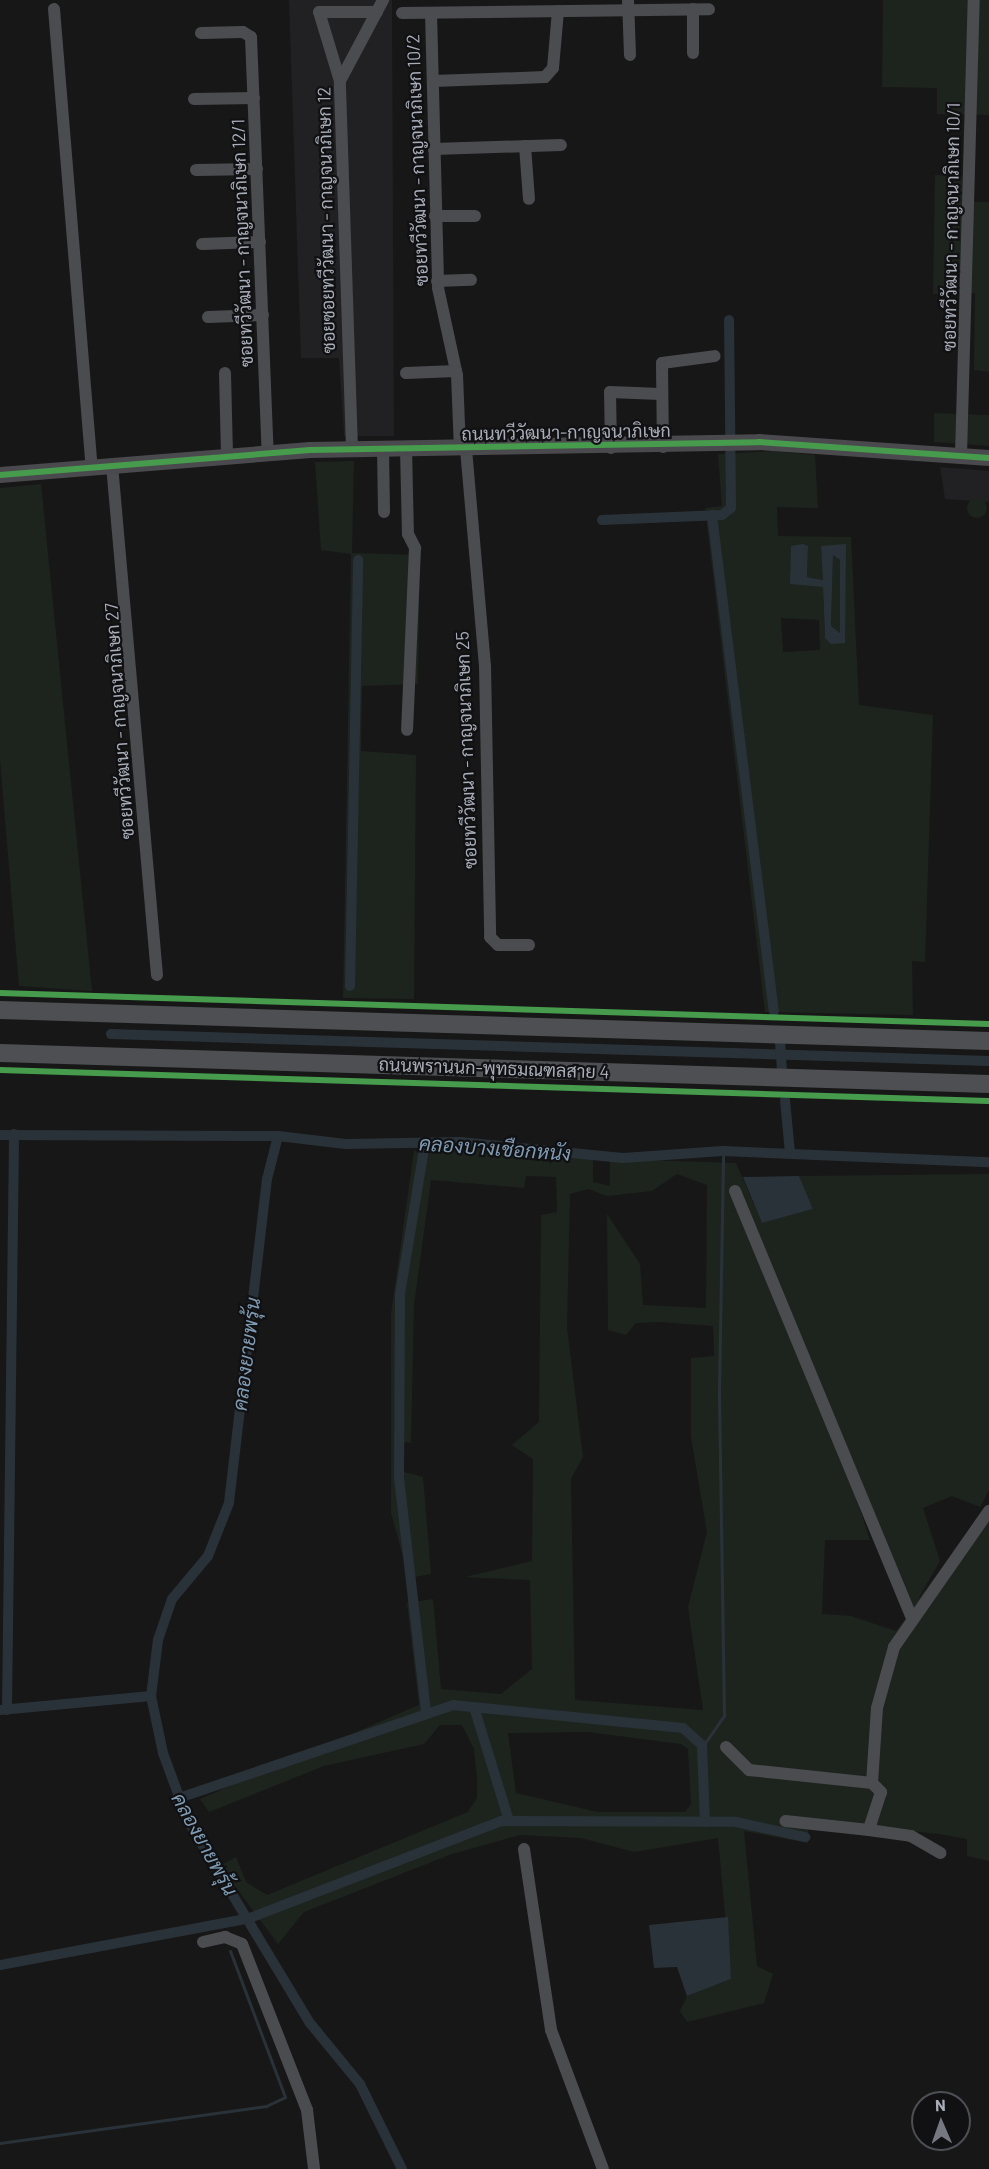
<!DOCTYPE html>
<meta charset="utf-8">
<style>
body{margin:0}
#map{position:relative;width:989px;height:2169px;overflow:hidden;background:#171717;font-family:Barlow,Sarabun,sans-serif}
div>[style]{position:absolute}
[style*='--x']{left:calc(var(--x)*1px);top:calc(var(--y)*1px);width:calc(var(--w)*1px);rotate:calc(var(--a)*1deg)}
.built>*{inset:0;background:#212123}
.green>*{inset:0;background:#1d241e}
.round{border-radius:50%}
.water>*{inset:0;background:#2a3239}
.stream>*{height:3px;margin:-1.5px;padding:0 1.5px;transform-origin:1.5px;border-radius:1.5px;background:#2a3239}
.canal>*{height:10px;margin:-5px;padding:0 5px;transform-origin:5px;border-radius:5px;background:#2a3239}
.street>*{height:12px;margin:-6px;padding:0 6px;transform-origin:6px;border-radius:6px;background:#4b4c50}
.secondary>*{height:16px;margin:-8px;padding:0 8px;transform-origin:8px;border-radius:8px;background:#4a4a4e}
.primary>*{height:18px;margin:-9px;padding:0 9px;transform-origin:9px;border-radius:9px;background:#4d4f52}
.cycleway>*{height:6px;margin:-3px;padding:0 3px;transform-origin:3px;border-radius:3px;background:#469c4c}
span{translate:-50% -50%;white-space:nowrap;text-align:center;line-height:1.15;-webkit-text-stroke:4.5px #111113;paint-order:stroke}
.street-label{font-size:18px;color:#a8adb8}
.water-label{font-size:20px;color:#7f9bb3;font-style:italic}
.north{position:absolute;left:911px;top:2091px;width:60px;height:60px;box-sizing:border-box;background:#111113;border:2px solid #4d4f55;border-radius:50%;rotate:358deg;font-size:16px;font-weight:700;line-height:24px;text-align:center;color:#a8adb8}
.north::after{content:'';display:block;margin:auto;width:21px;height:27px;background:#757880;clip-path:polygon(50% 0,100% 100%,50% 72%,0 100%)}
</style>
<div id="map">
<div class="built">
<div style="clip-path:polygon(289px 0,392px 0,394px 436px,344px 436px,339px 358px,301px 358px)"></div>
<div style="clip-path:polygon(940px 467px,989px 471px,989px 502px,945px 499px)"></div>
</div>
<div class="green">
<div style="clip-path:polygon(883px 0,989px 0,989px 115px,937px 114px,937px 88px,882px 87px)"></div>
<div style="clip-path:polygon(935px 175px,962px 176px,962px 202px,989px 202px,989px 372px,974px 370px,975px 293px,933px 294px)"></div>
<div style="clip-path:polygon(934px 413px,989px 415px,989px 446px,934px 442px)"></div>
<div style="clip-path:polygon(evenodd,774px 451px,815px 455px,818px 508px,777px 507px,778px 536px,851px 537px,859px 705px,933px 715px,925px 962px,912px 961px,913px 1015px,765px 1012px,705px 508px,722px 506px,718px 454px,774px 451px,845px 545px,845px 643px,825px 638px,823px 587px,790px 571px,808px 546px,807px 577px,824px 580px,821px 547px,845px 545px,774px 451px,781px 618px,819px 620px,820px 650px,783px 652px,781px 618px)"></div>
<div style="clip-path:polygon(354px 461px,352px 553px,420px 555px,418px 684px,362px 686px,361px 751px,416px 755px,414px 999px,343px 998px,351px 554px,321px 550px,315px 462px)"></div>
<div style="clip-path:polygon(41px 484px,70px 773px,92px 991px,19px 986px,0 760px,0 488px)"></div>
<div class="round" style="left:967px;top:498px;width:20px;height:20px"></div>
<div style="clip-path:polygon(833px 555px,840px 560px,840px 633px,831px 626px)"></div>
<div style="clip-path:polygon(evenodd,433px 1145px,593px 1158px,593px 1182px,610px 1186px,610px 1159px,736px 1163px,762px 1223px,813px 1209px,799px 1176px,989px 1174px,989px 1490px,980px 1507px,952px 1496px,923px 1508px,940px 1561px,917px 1601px,989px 1505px,989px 1861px,967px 1856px,967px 1839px,939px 1834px,808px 1820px,808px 1843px,744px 1831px,757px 1966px,773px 1974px,764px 2003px,687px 2022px,680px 2011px,687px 1996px,731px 1979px,718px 1838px,634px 1852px,581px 1838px,520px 1835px,452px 1854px,304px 1912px,278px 1944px,220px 1866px,236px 1857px,246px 1882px,267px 1895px,468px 1812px,477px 1798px,477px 1778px,474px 1749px,462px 1725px,440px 1725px,424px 1744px,324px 1766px,209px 1812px,200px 1799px,419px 1705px,407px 1603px,433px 1599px,441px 1689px,501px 1694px,532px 1669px,530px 1580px,465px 1577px,532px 1561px,533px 1459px,512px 1445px,539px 1422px,541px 1215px,557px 1212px,556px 1177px,526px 1176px,524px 1188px,431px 1180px,414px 1305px,411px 1443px,403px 1442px,404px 1472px,423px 1477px,431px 1574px,409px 1578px,391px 1513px,391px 1314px,414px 1151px,428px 1151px,433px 1145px,677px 1174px,707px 1185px,706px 1308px,643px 1305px,640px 1264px,607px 1214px,608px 1330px,626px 1335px,636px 1323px,659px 1322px,713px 1326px,714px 1356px,691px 1358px,691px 1437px,707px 1532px,688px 1607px,703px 1710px,575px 1700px,571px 1479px,583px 1457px,567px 1328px,570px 1194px,588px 1189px,607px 1196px,652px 1191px,677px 1174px,433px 1145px,815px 1373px,914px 1607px,896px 1631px,851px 1616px,822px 1614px,825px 1540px,870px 1540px,815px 1373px,433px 1145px,588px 1732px,681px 1744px,688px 1749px,691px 1804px,685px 1812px,598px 1812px,516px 1793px,508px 1733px,588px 1732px)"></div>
</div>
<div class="water">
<div style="clip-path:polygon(evenodd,803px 544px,808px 546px,807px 577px,823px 580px,821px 546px,846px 544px,845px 643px,831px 644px,825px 638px,823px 587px,790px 584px,791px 546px,803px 544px,833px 555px,840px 560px,840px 633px,831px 626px,833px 555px)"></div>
<div style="clip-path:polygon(799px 1176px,813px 1209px,762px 1223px,743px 1177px)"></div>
<div style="clip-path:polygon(728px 1917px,731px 1979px,687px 1996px,677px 1967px,654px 1968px,649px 1925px)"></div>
</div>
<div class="stream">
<div style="--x:702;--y:1747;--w:39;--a:-55"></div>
<div style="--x:724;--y:1715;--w:326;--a:-90.9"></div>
<div style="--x:719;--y:1389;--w:238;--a:-89"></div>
<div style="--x:0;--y:2143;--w:269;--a:-7.9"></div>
<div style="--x:266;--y:2106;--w:21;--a:-25"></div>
<div style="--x:285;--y:2097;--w:156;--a:-110.6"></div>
</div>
<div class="canal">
<div style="--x:712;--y:515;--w:500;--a:82.9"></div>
<div style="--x:602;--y:520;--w:120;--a:-2.4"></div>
<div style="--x:722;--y:515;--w:11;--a:-38"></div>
<div style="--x:731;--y:508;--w:188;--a:-90.6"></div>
<div style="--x:350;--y:986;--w:426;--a:-88.9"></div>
<div style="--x:111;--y:1034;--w:878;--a:1.76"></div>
<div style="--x:780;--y:1042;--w:26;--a:86"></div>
<div style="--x:785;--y:1100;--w:53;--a:84.6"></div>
<div style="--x:0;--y:1135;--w:278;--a:0.2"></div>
<div style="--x:278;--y:1136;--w:68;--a:6.7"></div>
<div style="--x:346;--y:1144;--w:114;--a:-1"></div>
<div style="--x:460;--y:1142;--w:164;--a:5.6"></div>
<div style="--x:623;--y:1158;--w:100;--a:-4"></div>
<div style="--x:723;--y:1151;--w:266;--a:2.4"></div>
<div style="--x:278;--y:1136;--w:44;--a:104.3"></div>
<div style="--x:267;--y:1179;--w:326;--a:96.7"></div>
<div style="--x:229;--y:1503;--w:57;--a:111.6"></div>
<div style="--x:208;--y:1556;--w:56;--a:129.9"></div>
<div style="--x:172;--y:1599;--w:43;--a:108.9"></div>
<div style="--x:158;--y:1640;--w:56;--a:97.1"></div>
<div style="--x:151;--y:1696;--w:58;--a:78.1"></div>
<div style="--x:163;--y:1753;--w:72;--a:69.8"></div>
<div style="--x:188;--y:1821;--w:236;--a:58.9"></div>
<div style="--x:310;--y:2023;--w:79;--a:50.7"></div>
<div style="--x:360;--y:2084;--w:95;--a:63.7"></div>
<div style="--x:425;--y:1143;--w:153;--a:99.4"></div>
<div style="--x:400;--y:1294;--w:184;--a:90.3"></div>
<div style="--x:399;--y:1478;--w:237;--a:83.4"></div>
<div style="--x:474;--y:1707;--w:119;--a:72.9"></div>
<div style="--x:0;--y:1710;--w:152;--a:-5.3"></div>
<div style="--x:7;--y:1710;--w:576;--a:-89.3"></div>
<div style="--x:176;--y:1799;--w:293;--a:-18.7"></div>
<div style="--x:453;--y:1705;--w:231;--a:5.7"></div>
<div style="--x:683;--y:1728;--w:25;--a:42"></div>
<div style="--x:702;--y:1745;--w:77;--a:87.8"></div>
<div style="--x:0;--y:1965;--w:254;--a:-10.6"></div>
<div style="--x:250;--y:1918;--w:269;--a:-21.1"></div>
<div style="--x:501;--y:1821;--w:235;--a:0.2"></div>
<div style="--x:736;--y:1822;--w:71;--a:12.3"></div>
</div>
<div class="street">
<div style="--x:628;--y:0;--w:55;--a:87.9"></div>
<div style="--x:54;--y:9;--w:460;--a:85.3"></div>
<div style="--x:693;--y:9;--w:44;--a:90"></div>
<div style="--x:402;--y:13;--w:307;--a:-0.7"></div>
<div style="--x:431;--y:13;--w:275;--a:88.5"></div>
<div style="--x:438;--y:288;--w:89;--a:77.7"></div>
<div style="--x:457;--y:375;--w:74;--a:87.7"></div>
<div style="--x:201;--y:33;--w:42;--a:-1.4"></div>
<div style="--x:243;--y:32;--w:9;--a:32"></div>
<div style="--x:251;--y:37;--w:415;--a:87.7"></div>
<div style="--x:340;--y:81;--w:72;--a:-106.9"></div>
<div style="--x:319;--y:12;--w:58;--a:0"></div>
<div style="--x:433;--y:81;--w:112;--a:-2"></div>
<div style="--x:545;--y:77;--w:12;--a:-48"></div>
<div style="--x:553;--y:68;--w:57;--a:-85"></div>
<div style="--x:194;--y:99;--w:60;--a:-1"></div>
<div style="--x:525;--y:146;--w:53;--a:85.7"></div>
<div style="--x:434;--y:149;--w:127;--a:-1.8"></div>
<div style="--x:196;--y:170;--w:61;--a:-0.9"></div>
<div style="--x:435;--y:216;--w:40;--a:0"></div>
<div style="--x:202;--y:244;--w:58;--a:-2"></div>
<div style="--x:437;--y:281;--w:34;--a:-2"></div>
<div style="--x:208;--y:317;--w:55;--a:-2.1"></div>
<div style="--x:225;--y:373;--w:83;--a:88.6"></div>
<div style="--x:406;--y:373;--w:50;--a:-2.3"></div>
<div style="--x:663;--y:447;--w:84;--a:-90.7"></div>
<div style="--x:662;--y:363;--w:53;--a:-7.5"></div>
<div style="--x:383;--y:448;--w:64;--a:89.1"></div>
<div style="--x:406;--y:448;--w:86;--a:88.7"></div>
<div style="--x:408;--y:534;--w:16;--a:63"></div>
<div style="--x:415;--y:548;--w:182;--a:92.5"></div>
<div style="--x:611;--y:448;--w:56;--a:-91"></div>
<div style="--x:610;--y:392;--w:50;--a:2.3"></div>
<div style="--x:352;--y:449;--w:368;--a:-91.9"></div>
<div style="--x:340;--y:81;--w:92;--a:-62"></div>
<div style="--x:466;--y:449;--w:218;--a:85"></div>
<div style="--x:485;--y:666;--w:271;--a:88.9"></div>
<div style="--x:490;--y:937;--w:11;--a:45"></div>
<div style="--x:498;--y:945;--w:31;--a:0"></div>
<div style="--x:961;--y:455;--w:455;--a:-88.4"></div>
<div style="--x:112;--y:465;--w:512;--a:84.96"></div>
<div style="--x:735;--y:1191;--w:463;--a:67.5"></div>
<div style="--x:726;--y:1747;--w:33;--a:45"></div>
<div style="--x:749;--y:1770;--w:124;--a:6"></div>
<div style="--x:872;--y:1783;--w:13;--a:45"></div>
<div style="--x:881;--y:1792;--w:40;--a:108"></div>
<div style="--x:869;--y:1830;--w:84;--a:-173.9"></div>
<div style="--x:872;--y:1783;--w:75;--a:-86.2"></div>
<div style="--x:877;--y:1708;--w:63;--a:-74.4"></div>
<div style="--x:894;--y:1647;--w:166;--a:-55.1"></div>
<div style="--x:869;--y:1830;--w:42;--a:8.1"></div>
<div style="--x:911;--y:1836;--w:34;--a:30"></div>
<div style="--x:524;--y:1849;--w:183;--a:81.5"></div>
<div style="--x:551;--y:2030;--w:148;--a:69.5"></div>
<div style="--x:203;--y:1942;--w:23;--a:-13"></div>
<div style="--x:225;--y:1937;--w:18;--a:22"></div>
<div style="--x:242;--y:1944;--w:178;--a:68.6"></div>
<div style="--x:307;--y:2110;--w:59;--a:83.2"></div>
</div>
<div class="secondary">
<div style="--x:0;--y:475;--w:311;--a:-4.6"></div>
<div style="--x:310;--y:450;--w:449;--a:-1"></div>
<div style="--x:759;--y:442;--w:231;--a:4"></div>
</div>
<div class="primary">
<div style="--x:0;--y:1010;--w:989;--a:1.8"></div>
<div style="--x:0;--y:1053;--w:989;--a:1.8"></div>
</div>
<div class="cycleway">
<div style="--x:0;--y:475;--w:311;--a:-4.6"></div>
<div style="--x:310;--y:450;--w:449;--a:-1"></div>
<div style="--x:759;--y:442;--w:231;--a:4"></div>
<div style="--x:0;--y:993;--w:989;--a:1.8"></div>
<div style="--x:0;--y:1070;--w:989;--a:1.8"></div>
</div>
<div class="street-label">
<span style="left:417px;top:160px;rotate:-92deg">ซอยทวีวัฒนา - กาญจนาภิเษก 10/2</span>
<span style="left:326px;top:220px;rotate:-91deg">ซอยซอยทวีวัฒนา - กาญจนาภิเษก 12</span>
<span style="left:951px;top:227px;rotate:-89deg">ซอยทวีวัฒนา - กาญจนาภิเษก 10/1</span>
<span style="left:242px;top:243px;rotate:-92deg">ซอยทวีวัฒนา - กาญจนาภิเษก 12/1</span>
<span style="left:566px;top:432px;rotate:-1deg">ถนนทวีวัฒนา-กาญจนาภิเษก</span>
<span style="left:119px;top:721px;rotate:-94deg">ซอยทวีวัฒนา - กาญจนาภิเษก 27</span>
<span style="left:466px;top:750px;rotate:-92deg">ซอยทวีวัฒนา - กาญจนาภิเษก 25</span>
<span style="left:494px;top:1068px;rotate:2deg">ถนนพรานนก-พุทธมณฑลสาย 4</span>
</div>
<div class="water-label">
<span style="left:495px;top:1148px;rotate:4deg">คลองบางเชือกหนัง</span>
<span style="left:246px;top:1354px;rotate:-83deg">คลองยายพรุ้น</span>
<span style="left:205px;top:1844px;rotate:61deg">คลองยายพรุ้น</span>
</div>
<div class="north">N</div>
</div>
